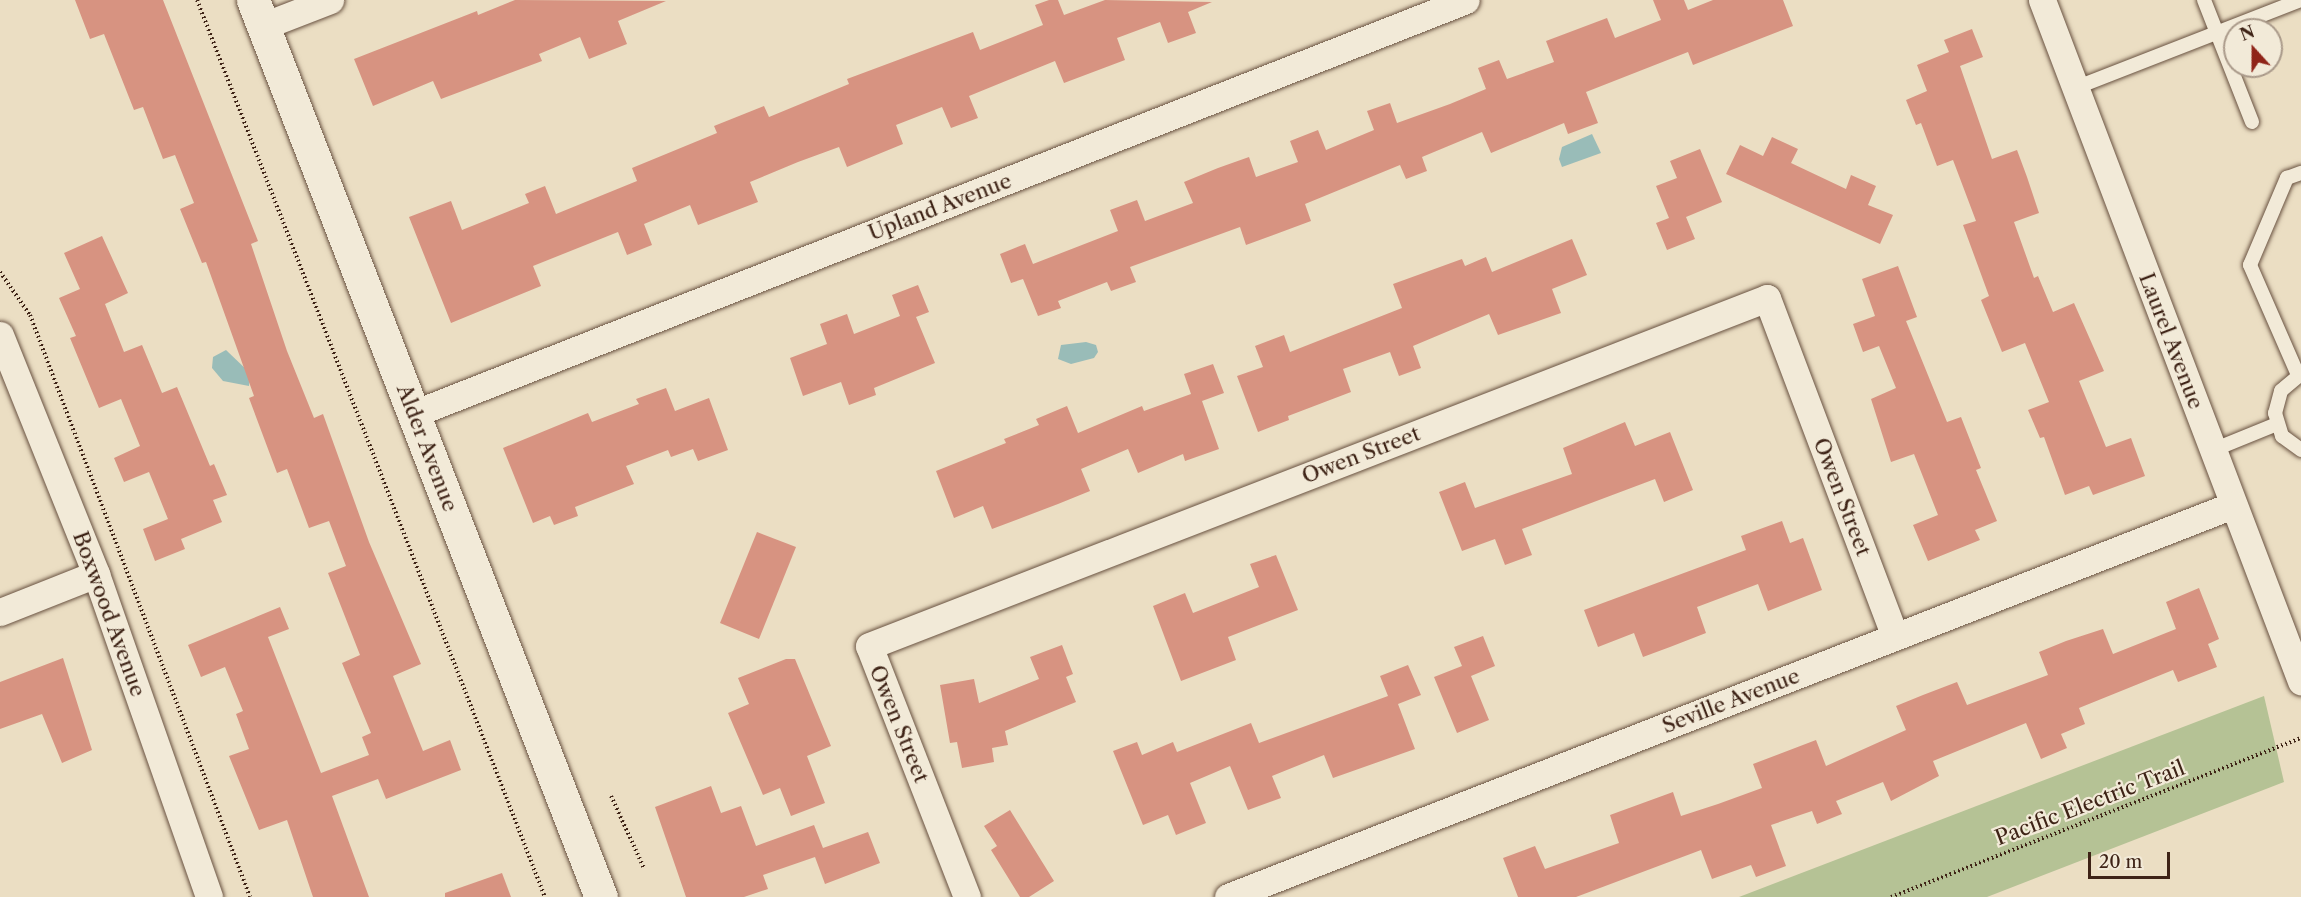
<!DOCTYPE html>
<style>
body{margin:0}
#map{position:relative;width:2301px;height:897px;overflow:hidden;background:#ebdec3;font-family:"Libre Caslon Text",serif}
div>[style]{position:absolute}
[style*='--x']{left:calc(var(--x)*1px);top:calc(var(--y)*1px);width:calc(var(--w)*1px);rotate:calc(var(--a)*1deg)}
.green>*{inset:0;background:#b5c295}
.water>*{inset:0;background:#99bcb8}
.building>*{inset:0;background:#d79381}
.path>*{height:4px;margin-top:-2px;transform-origin:0;background:repeating-linear-gradient(90deg,#3e2316 0 1.5px,transparent 0 4.5px)}
.roads{filter:drop-shadow(0 0 2px #695241) drop-shadow(0 0 2px #695241)}
.service>*{height:14px;margin:-7px;padding:0 7px;transform-origin:7px;border-radius:7px;background:#f2ead8}
.minor>*{height:27px;margin:-13.5px;padding:0 13.5px;transform-origin:13.5px;border-radius:13.5px;background:#f2ead8}
.secondary>*{height:33px;margin:-16.5px;padding:0 16.5px;transform-origin:16.5px;border-radius:16.5px;background:#f2ead8}
span{translate:-50% -50%;white-space:nowrap;text-align:center;line-height:1.15;-webkit-text-stroke:4.5px #f2ead8;paint-order:stroke}
.street-label{font-size:21px;color:#3e2316}
.north{position:absolute;left:2223px;top:18px;width:60px;height:60px;box-sizing:border-box;background:#f2ead8;border:2px solid #aa9a8a;border-radius:50%;rotate:339deg;font-size:16px;font-weight:700;line-height:24px;text-align:center;color:#3e2316}
.north::after{content:'';display:block;margin:auto;width:21px;height:27px;background:#8f2418;clip-path:polygon(50% 0,100% 100%,50% 72%,0 100%)}
.scale{position:absolute;left:2088px;top:852px;width:82px;height:27px;box-sizing:border-box;border:3px solid #3e2316;border-top:0;padding-left:8px;font-size:18px;line-height:21px;white-space:nowrap;color:#3e2316;-webkit-text-stroke:4px #f2ead8;paint-order:stroke}
</style>
<div id="map">
<div class="green">
<div style="clip-path:polygon(2264px 696px,2284px 782px,1987px 897px,1739px 897px)"></div>
</div>
<div class="water">
<div style="clip-path:polygon(1592px 134px,1601px 153px,1562px 167px,1559px 159px,1562px 147px)"></div>
<div style="clip-path:polygon(1086px 342px,1096px 345px,1098px 352px,1094px 358px,1071px 364px,1058px 359px,1061px 345px)"></div>
<div style="clip-path:polygon(226px 350px,250px 373px,249px 386px,223px 381px,212px 368px,213px 357px)"></div>
</div>
<div class="building">
<div style="clip-path:polygon(75px 0,163px 0,258px 241px,251px 244px,287px 351px,314px 418px,323px 414px,369px 542px,421px 664px,393px 676px,423px 751px,450px 740px,461px 770px,386px 799px,378px 779px,332px 796px,369px 897px,313px 897px,287px 820px,259px 830px,229px 756px,249px 749px,236px 714px,243px 711px,225px 667px,201px 677px,188px 645px,280px 607px,289px 629px,268px 637px,321px 773px,369px 755px,362px 737px,371px 733px,342px 663px,360px 655px,328px 573px,346px 566px,329px 521px,309px 528px,287px 469px,277px 473px,249px 398px,254px 396px,206px 262px,202px 263px,180px 209px,194px 203px,175px 155px,163px 159px,143px 107px,134px 110px,104px 34px,90px 39px)"></div>
<div style="clip-path:polygon(515px 0,666px 1px,618px 21px,627px 44px,589px 59px,580px 37px,539px 54px,542px 61px,441px 99px,433px 81px,373px 106px,354px 59px,477px 11px,478px 15px)"></div>
<div style="clip-path:polygon(1049px 0,1058px 0,1064px 15px,1105px 0,1212px 2px,1188px 12px,1196px 33px,1168px 43px,1160px 22px,1117px 38px,1125px 60px,1064px 83px,1055px 61px,969px 96px,978px 118px,951px 128px,942px 107px,896px 125px,903px 144px,847px 167px,839px 147px,798px 162px,750px 182px,758px 202px,698px 225px,690px 205px,644px 224px,652px 245px,627px 255px,618px 232px,533px 266px,541px 286px,451px 323px,409px 217px,451px 201px,462px 230px,529px 203px,525px 194px,545px 186px,556px 214px,637px 181px,632px 168px,717px 133px,714px 126px,764px 106px,769px 117px,849px 84px,847px 79px,973px 32px,980px 50px,1043px 25px,1035px 5px)"></div>
<div style="clip-path:polygon(1653px 0,1684px 0,1688px 10px,1713px 0,1783px 0,1793px 26px,1693px 65px,1688px 52px,1586px 92px,1598px 123px,1568px 134px,1564px 123px,1491px 153px,1482px 132px,1422px 157px,1427px 171px,1406px 179px,1400px 165px,1305px 204px,1311px 221px,1246px 245px,1240px 227px,1130px 267px,1136px 282px,1111px 291px,1107px 282px,1058px 301px,1061px 308px,1038px 316px,1023px 279px,1011px 283px,1000px 254px,1025px 244px,1033px 264px,1118px 231px,1110px 210px,1137px 200px,1145px 221px,1193px 203px,1184px 182px,1218px 168px,1249px 157px,1256px 177px,1298px 162px,1290px 141px,1318px 130px,1326px 150px,1374px 130px,1367px 111px,1390px 103px,1397px 123px,1450px 104px,1486px 89px,1478px 68px,1499px 60px,1507px 79px,1554px 62px,1546px 41px,1607px 18px,1615px 38px,1661px 20px)"></div>
<div style="clip-path:polygon(1972px 29px,1983px 57px,1960px 66px,1992px 159px,2017px 150px,2027px 177px,2039px 213px,2014px 222px,2034px 278px,2038px 276px,2053px 312px,2074px 303px,2104px 371px,2079px 381px,2106px 447px,2131px 438px,2145px 476px,2093px 495px,2089px 486px,2065px 495px,2044px 437px,2040px 438px,2028px 410px,2049px 402px,2025px 343px,2002px 352px,1981px 300px,1989px 296px,1963px 225px,1976px 221px,1953px 160px,1937px 166px,1921px 123px,1916px 125px,1906px 100px,1927px 91px,1917px 65px,1949px 52px,1944px 40px)"></div>
<div style="clip-path:polygon(1772px 137px,1798px 149px,1791px 163px,1846px 189px,1851px 175px,1876px 186px,1868px 205px,1893px 215px,1880px 244px,1726px 174px,1740px 145px,1763px 156px)"></div>
<div style="clip-path:polygon(1700px 149px,1722px 202px,1686px 217px,1695px 239px,1667px 250px,1656px 223px,1669px 218px,1656px 186px,1677px 178px,1670px 161px)"></div>
<div style="clip-path:polygon(102px 236px,128px 293px,105px 304px,124px 352px,142px 345px,162px 393px,177px 387px,210px 466px,214px 464px,227px 495px,213px 500px,222px 522px,181px 539px,185px 549px,155px 561px,143px 529px,168px 519px,149px 472px,124px 482px,114px 458px,140px 446px,121px 399px,99px 408px,70px 338px,76px 336px,59px 298px,80px 289px,64px 253px)"></div>
<div style="clip-path:polygon(1572px 239px,1587px 275px,1552px 289px,1561px 313px,1498px 335px,1489px 314px,1413px 346px,1421px 368px,1399px 376px,1390px 352px,1343px 369px,1351px 392px,1288px 416px,1289px 420px,1258px 432px,1237px 376px,1263px 367px,1255px 346px,1284px 335px,1290px 352px,1402px 308px,1393px 284px,1462px 259px,1465px 266px,1486px 257px,1492px 272px)"></div>
<div style="clip-path:polygon(1898px 266px,1917px 317px,1906px 321px,1947px 422px,1961px 417px,1981px 468px,1976px 470px,1997px 521px,1975px 530px,1980px 540px,1928px 561px,1913px 525px,1938px 515px,1914px 454px,1891px 462px,1871px 399px,1896px 388px,1879px 346px,1863px 352px,1853px 324px,1875px 316px,1862px 279px)"></div>
<div style="clip-path:polygon(918px 285px,929px 312px,916px 317px,935px 363px,874px 388px,876px 395px,849px 405px,841px 382px,803px 396px,790px 358px,827px 344px,820px 324px,847px 314px,854px 334px,900px 316px,892px 295px)"></div>
<div style="clip-path:polygon(1213px 364px,1224px 393px,1202px 401px,1219px 449px,1185px 461px,1183px 454px,1138px 473px,1128px 449px,1081px 469px,1090px 491px,1058px 504px,992px 529px,983px 506px,954px 518px,936px 471px,1006px 443px,1004px 439px,1039px 425px,1036px 419px,1067px 406px,1078px 433px,1142px 406px,1144px 411px,1191px 394px,1184px 374px)"></div>
<div style="clip-path:polygon(666px 388px,675px 411px,709px 398px,728px 450px,698px 461px,693px 449px,671px 457px,668px 450px,626px 466px,634px 484px,575px 507px,578px 516px,554px 525px,550px 516px,533px 523px,503px 448px,588px 413px,592px 422px,639px 404px,636px 399px)"></div>
<div style="clip-path:polygon(1625px 422px,1635px 446px,1670px 432px,1693px 490px,1664px 502px,1655px 479px,1522px 529px,1532px 555px,1505px 565px,1495px 539px,1462px 551px,1439px 492px,1465px 482px,1475px 508px,1572px 474px,1563px 448px)"></div>
<div style="clip-path:polygon(1782px 521px,1790px 543px,1803px 538px,1822px 590px,1768px 611px,1758px 584px,1697px 607px,1706px 633px,1670px 647px,1643px 657px,1634px 633px,1598px 647px,1584px 610px,1746px 550px,1741px 536px)"></div>
<div style="clip-path:polygon(757px 532px,796px 547px,759px 639px,720px 623px)"></div>
<div style="clip-path:polygon(1276px 555px,1298px 610px,1228px 637px,1236px 660px,1181px 681px,1153px 606px,1185px 593px,1193px 613px,1259px 587px,1250px 564px)"></div>
<div style="clip-path:polygon(2199px 588px,2219px 639px,2208px 644px,2217px 667px,2178px 682px,2173px 670px,2079px 708px,2085px 724px,2061px 734px,2067px 748px,2041px 759px,2026px 723px,1933px 761px,1939px 776px,1891px 801px,1883px 782px,1836px 801px,1842px 814px,1817px 824px,1812px 811px,1771px 825px,1786px 866px,1756px 877px,1751px 865px,1712px 879px,1701px 850px,1576px 897px,1518px 897px,1503px 858px,1535px 846px,1545px 869px,1619px 843px,1610px 815px,1673px 792px,1681px 816px,1718px 804px,1762px 788px,1753px 764px,1816px 740px,1826px 766px,1906px 730px,1896px 706px,1923px 695px,1957px 682px,1967px 705px,2048px 675px,2039px 652px,2066px 641px,2103px 629px,2113px 654px,2176px 629px,2166px 602px)"></div>
<div style="clip-path:polygon(1483px 636px,1495px 666px,1471px 676px,1489px 720px,1457px 733px,1434px 677px,1462px 666px,1454px 647px)"></div>
<div style="clip-path:polygon(1062px 645px,1073px 674px,1066px 677px,1076px 702px,1005px 731px,1008px 745px,992px 748px,994px 762px,962px 768px,957px 742px,950px 743px,940px 685px,974px 679px,979px 703px,1039px 679px,1030px 657px)"></div>
<div style="clip-path:polygon(63px 658px,92px 750px,62px 763px,42px 714px,0 729px,0 682px)"></div>
<div style="clip-path:polygon(786px 659px,795px 659px,831px 746px,807px 756px,825px 803px,791px 816px,780px 788px,763px 795px,728px 713px,749px 704px,738px 678px)"></div>
<div style="clip-path:polygon(1408px 665px,1421px 695px,1398px 704px,1415px 749px,1333px 778px,1324px 755px,1272px 776px,1281px 798px,1248px 810px,1230px 766px,1190px 783px,1206px 823px,1176px 835px,1168px 815px,1143px 825px,1113px 751px,1137px 742px,1142px 755px,1173px 742px,1177px 752px,1251px 723px,1259px 743px,1388px 696px,1380px 676px)"></div>
<div style="clip-path:polygon(711px 786px,721px 813px,741px 806px,756px 846px,814px 825px,823px 848px,868px 832px,880px 863px,825px 884px,815px 857px,763px 875px,768px 889px,744px 897px,686px 897px,655px 807px)"></div>
<div style="clip-path:polygon(1010px 810px,1054px 881px,1029px 897px,1020px 897px,991px 850px,997px 846px,984px 826px)"></div>
<div style="clip-path:polygon(502px 873px,511px 897px,445px 897px,445px 893px)"></div>
</div>
<div class="path">
<div style="--x:197;--y:0;--w:962;--a:68.8"></div>
<div style="--x:0;--y:272;--w:52;--a:55.1"></div>
<div style="--x:30;--y:315;--w:622;--a:69.29"></div>
<div style="--x:611;--y:796;--w:79;--a:65.4"></div>
<div style="--x:1891;--y:897;--w:440;--a:-21.2"></div>
</div>
<div class="roads">
<div class="service">
<div style="--x:2204;--y:0;--w:131;--a:68.5"></div>
<div style="--x:2075;--y:88;--w:243;--a:-21.3"></div>
<div style="--x:2301;--y:374;--w:26;--a:140"></div>
<div style="--x:2281;--y:391;--w:23;--a:105"></div>
<div style="--x:2275;--y:413;--w:24;--a:73"></div>
<div style="--x:2282;--y:436;--w:24;--a:36"></div>
<div style="--x:2298;--y:375;--w:120;--a:-113.6"></div>
<div style="--x:2250;--y:265;--w:95;--a:-67"></div>
<div style="--x:2287;--y:178;--w:15;--a:-20"></div>
<div style="--x:2213;--y:450;--w:69;--a:-22.1"></div>
</div>
<div class="minor">
<div style="--x:2042;--y:0;--w:729;--a:69.18"></div>
<div style="--x:263;--y:26;--w:72;--a:-21.2"></div>
<div style="--x:0;--y:335;--w:258;--a:68.1"></div>
<div style="--x:96;--y:574;--w:342;--a:70.7"></div>
<div style="--x:413;--y:414;--w:1131;--a:-21.46"></div>
<div style="--x:0;--y:612;--w:103;--a:-21.6"></div>
<div style="--x:967;--y:897;--w:269;--a:-111.3"></div>
<div style="--x:869;--y:646;--w:963;--a:-21.18"></div>
<div style="--x:1767;--y:298;--w:362;--a:69.3"></div>
<div style="--x:1228;--y:897;--w:1079;--a:-21.31"></div>
</div>
<div class="secondary">
<div style="--x:253;--y:0;--w:962;--a:68.8"></div>
</div>
</div>
<div class="street-label">
<span style="left:940px;top:207px;rotate:-21deg">Upland Avenue</span>
<span style="left:2171px;top:341px;rotate:69deg">Laurel Avenue</span>
<span style="left:427px;top:448px;rotate:69deg">Alder Avenue</span>
<span style="left:1361px;top:455px;rotate:-21deg">Owen Street</span>
<span style="left:1842px;top:497px;rotate:69deg">Owen Street</span>
<span style="left:109px;top:614px;rotate:70deg">Boxwood Avenue</span>
<span style="left:1731px;top:701px;rotate:-21deg">Seville Avenue</span>
<span style="left:899px;top:724px;rotate:68deg">Owen Street</span>
<span style="left:2090px;top:803px;rotate:-21deg">Pacific Electric Trail</span>
</div>
<div class="north">N</div>
<div class="scale">20 m</div>
</div>
